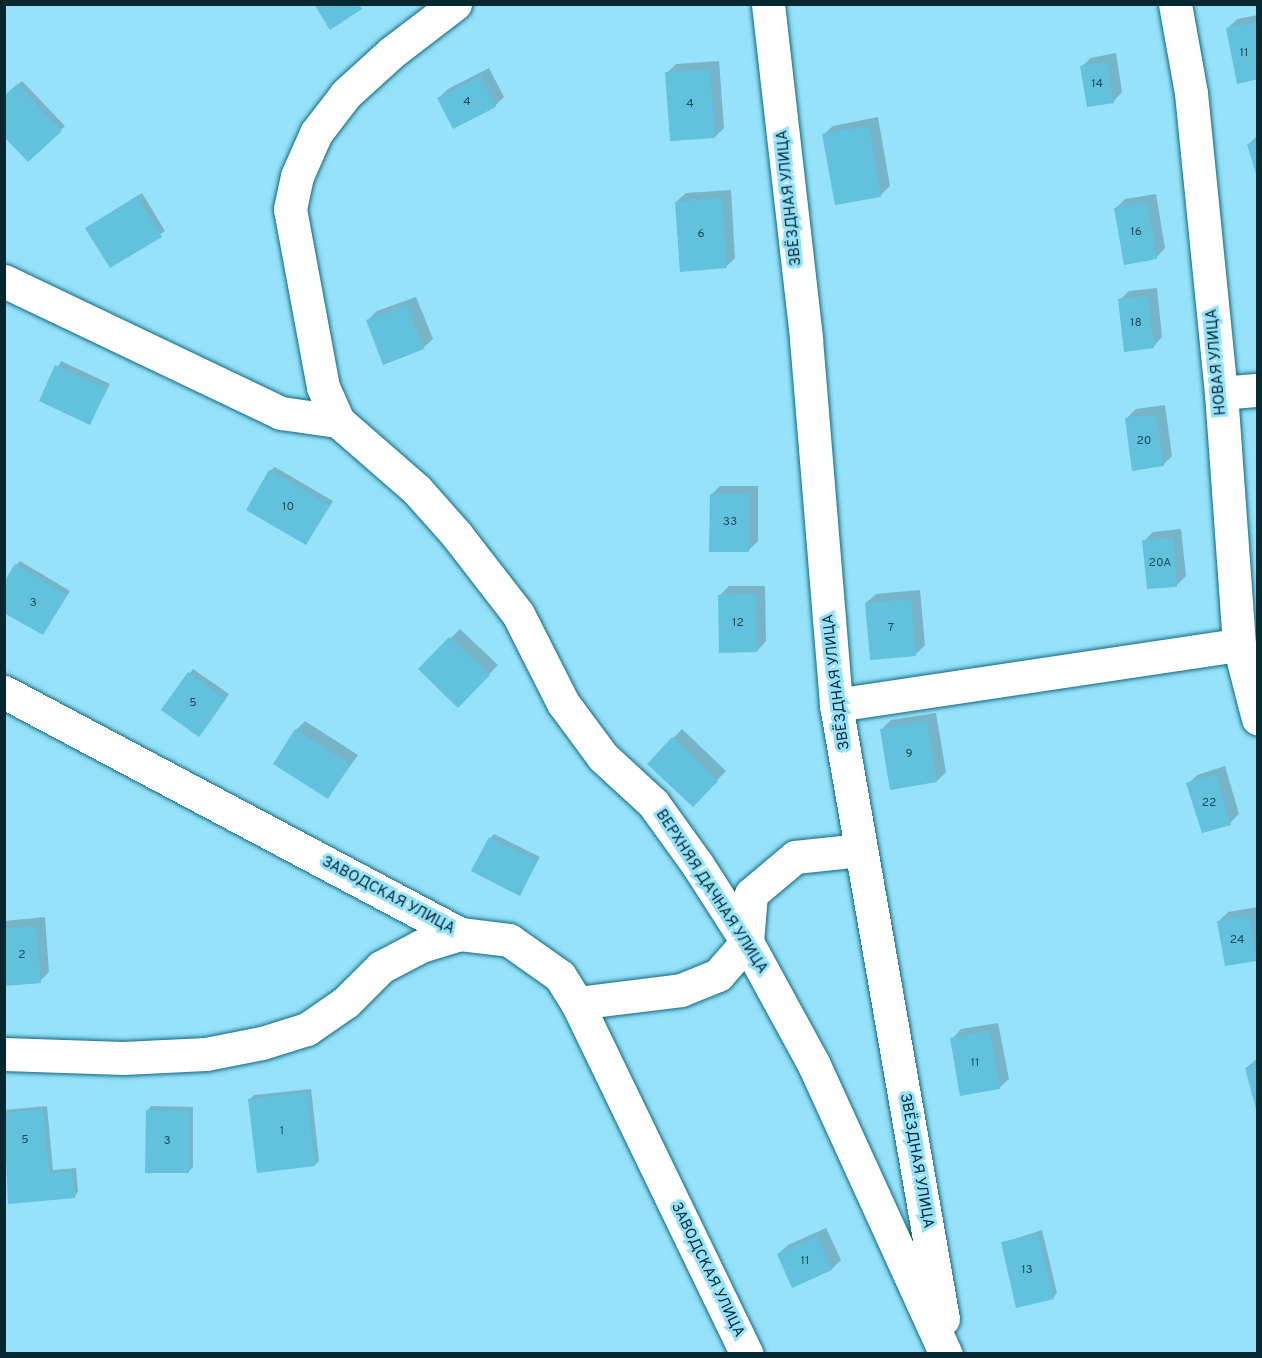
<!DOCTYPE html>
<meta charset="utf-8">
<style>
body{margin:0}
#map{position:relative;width:1262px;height:1358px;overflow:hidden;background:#95e2fa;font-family:Overpass,sans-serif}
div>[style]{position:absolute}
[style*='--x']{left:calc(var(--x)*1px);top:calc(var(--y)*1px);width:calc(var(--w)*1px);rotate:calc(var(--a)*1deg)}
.shadow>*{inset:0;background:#0003}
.building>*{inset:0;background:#62c1dc}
.roads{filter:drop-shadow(0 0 2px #11697e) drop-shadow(0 0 2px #11697e)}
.minor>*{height:33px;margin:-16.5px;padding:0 16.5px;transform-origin:16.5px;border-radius:16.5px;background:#fff}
span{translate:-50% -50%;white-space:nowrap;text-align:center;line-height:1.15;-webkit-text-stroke:6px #95e2fa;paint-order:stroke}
.number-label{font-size:12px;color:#1c4e5b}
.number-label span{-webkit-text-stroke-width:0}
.street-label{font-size:15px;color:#052730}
.frame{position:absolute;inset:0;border:6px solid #052730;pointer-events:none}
</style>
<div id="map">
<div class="shadow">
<div style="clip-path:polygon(1258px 15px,1258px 78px,1228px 28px,1237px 19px)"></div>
<div style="clip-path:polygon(1116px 53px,1122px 92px,1113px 102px,1081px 67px,1091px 58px)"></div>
<div style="clip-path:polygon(719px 61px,724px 128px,715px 137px,667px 73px,676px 64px)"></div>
<div style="clip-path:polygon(489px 68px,504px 97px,495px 106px,439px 98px,448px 89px)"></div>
<div style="clip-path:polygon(22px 81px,65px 126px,28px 160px,4px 97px)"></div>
<div style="clip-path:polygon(878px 117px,890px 186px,881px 195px,823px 135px,833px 126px)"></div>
<div style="clip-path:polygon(1258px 135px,1258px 173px,1249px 144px)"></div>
<div style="clip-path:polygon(731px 190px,735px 258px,726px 267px,676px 202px,686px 193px)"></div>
<div style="clip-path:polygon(142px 193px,165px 231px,111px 266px,87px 228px)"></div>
<div style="clip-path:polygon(1156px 194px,1165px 248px,1156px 258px,1116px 208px,1125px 199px)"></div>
<div style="clip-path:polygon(1157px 288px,1162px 337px,1153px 347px,1120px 300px,1129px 291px)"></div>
<div style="clip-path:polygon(416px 297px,433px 339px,423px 348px,368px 320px,377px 311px)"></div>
<div style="clip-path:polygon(61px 361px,110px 384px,90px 423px,41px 401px)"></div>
<div style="clip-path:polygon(1165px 405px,1172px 456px,1163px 465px,1127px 418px,1136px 409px)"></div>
<div style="clip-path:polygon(275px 467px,333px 501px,306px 544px,270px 471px)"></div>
<div style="clip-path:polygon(720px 486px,758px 486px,758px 541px,749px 550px,711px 495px)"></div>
<div style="clip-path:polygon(1181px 529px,1186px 576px,1177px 585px,1144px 541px,1153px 532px)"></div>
<div style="clip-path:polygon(20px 561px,70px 591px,43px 634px,16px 565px)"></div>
<div style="clip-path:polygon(729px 586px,765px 586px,766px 641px,757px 651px,719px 596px)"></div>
<div style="clip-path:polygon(920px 590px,925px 645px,915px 655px,866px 603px,876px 594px)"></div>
<div style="clip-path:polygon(460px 629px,498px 665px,458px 706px,420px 669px)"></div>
<div style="clip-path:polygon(193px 669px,229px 694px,203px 731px,163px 710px)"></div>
<div style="clip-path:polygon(936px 713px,946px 772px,937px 781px,882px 729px,891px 720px)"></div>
<div style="clip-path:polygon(305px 721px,358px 755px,328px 797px,296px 730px)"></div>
<div style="clip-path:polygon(682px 729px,726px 771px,693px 805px,649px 764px)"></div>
<div style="clip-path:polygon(1225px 766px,1239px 814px,1230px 823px,1188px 784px,1197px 775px)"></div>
<div style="clip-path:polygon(494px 834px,540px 857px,520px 894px,490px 838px)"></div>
<div style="clip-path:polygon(1258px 907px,1258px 958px,1256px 959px,1219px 921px,1228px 912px)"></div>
<div style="clip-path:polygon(45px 917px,49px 972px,40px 981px,4px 984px,4px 921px)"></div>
<div style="clip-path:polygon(998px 1023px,1009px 1079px,999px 1088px,952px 1039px,961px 1029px)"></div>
<div style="clip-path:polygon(1258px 1058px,1257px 1110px,1246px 1068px)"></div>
<div style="clip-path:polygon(311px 1089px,319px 1161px,315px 1165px,250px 1099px,254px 1095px)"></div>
<div style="clip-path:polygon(47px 1106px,53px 1170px,76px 1168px,78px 1192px,74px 1197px,9px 1203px,4px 1110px)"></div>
<div style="clip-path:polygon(151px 1106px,193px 1107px,193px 1167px,188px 1172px,147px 1111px)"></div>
<div style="clip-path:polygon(826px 1228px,841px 1260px,832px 1269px,793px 1286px,778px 1254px,788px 1245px)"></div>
<div style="clip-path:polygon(1042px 1230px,1057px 1293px,1053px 1298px,1002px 1243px)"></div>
</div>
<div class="building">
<div style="clip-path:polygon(314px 4px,359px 4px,362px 9px,330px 30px)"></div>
<div style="clip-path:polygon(1258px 22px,1258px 79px,1237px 84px,1226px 28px)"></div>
<div style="clip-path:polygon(1107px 62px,1114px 103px,1087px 107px,1080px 66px)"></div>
<div style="clip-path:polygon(710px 69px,715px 138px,670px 141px,665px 72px)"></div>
<div style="clip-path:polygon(480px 76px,496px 107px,453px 129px,437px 98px)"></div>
<div style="clip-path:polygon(17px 84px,62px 131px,28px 162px,4px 137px,4px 96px)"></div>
<div style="clip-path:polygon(869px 126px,881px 197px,835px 205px,822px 134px)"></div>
<div style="clip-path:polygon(1258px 141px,1258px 177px,1257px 177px,1247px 144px)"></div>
<div style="clip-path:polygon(137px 196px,162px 237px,110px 268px,85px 228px)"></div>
<div style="clip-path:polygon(722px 198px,727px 268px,680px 272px,675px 202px)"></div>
<div style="clip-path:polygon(1147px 202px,1157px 259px,1124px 265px,1114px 208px)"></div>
<div style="clip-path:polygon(1148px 296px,1154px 348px,1124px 352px,1118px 299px)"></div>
<div style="clip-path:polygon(407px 305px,424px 349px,383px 365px,366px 320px)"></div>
<div style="clip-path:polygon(55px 365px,107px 388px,90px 425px,39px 401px)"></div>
<div style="clip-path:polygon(1156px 414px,1164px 466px,1132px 471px,1125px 418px)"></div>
<div style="clip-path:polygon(269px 470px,330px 505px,306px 545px,246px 510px)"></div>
<div style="clip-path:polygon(710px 494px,750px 494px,749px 552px,709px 552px)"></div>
<div style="clip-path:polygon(1173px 538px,1177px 587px,1147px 589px,1142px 540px)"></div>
<div style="clip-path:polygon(15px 564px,67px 595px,43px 635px,4px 613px,4px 582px)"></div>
<div style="clip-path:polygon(756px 594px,757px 652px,719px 653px,718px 595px)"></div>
<div style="clip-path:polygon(911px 599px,916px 656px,870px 660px,865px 603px)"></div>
<div style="clip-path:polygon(449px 637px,490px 675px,458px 708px,418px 669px)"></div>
<div style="clip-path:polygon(188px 672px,226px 699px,199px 737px,161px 710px)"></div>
<div style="clip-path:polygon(927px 721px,937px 782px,890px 790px,880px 729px)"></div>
<div style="clip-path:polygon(295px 729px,350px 764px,328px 799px,273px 764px)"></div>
<div style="clip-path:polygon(672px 737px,718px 781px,693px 807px,647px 764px)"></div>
<div style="clip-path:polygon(1216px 774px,1231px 825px,1202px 833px,1186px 783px)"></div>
<div style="clip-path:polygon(489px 837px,537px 861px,520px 896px,471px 871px)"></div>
<div style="clip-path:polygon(1249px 916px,1257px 961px,1225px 966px,1217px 921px)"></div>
<div style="clip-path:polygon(36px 926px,41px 983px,4px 986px,4px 928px)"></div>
<div style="clip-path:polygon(990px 1031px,1000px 1089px,960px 1096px,950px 1038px)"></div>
<div style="clip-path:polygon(1258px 1064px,1258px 1113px,1257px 1113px,1245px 1068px)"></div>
<div style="clip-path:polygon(307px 1092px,315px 1166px,257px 1173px,248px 1099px)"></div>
<div style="clip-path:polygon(43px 1109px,49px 1173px,72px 1171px,75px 1198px,8px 1204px,4px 1113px)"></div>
<div style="clip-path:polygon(146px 1110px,189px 1110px,189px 1173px,145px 1173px)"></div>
<div style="clip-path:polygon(1038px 1234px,1054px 1299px,1016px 1308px,1001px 1242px)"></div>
<div style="clip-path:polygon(817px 1236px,832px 1270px,792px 1288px,777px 1254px)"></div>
</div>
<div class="roads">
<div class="minor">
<div style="--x:455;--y:4;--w:81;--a:142.6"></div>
<div style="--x:391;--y:53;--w:61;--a:137.7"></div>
<div style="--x:346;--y:94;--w:49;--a:127.6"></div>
<div style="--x:316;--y:133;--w:47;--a:113.8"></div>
<div style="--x:297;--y:176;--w:34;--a:102"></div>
<div style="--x:290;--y:209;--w:181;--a:79.5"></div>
<div style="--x:323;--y:387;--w:37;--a:66"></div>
<div style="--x:338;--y:421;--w:105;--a:41.1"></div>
<div style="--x:417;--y:490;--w:59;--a:48.4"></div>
<div style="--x:456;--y:534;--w:101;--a:52.2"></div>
<div style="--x:518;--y:614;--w:100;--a:63.2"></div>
<div style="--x:563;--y:703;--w:67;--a:53.5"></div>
<div style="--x:603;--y:757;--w:68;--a:42.6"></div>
<div style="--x:653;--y:803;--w:75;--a:54.2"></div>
<div style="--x:697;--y:864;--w:93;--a:57.3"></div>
<div style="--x:747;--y:942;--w:140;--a:61.4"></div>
<div style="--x:814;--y:1065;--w:318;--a:65.5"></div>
<div style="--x:768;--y:4;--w:337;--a:83.5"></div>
<div style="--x:806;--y:339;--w:367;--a:85.3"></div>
<div style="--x:836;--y:705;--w:623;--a:80.11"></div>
<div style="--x:1175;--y:4;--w:90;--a:79.8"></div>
<div style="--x:1191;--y:93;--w:301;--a:84.3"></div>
<div style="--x:1221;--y:393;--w:253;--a:85.9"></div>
<div style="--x:1239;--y:645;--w:76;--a:75.6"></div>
<div style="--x:4;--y:281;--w:307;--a:25.5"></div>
<div style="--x:281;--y:413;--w:58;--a:8"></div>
<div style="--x:1221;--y:393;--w:37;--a:-5"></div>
<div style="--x:4;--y:692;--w:516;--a:27.95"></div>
<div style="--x:460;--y:934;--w:49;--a:7"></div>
<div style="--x:509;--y:940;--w:62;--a:35.2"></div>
<div style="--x:560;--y:976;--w:32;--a:58"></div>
<div style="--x:577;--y:1003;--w:390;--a:64.2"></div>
<div style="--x:836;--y:705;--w:407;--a:-8.5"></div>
<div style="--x:577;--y:1003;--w:105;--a:-7.1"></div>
<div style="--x:681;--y:990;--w:40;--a:-22"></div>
<div style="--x:718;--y:975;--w:44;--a:-48.7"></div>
<div style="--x:747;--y:942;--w:48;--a:-85.2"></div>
<div style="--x:751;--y:894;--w:57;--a:-40.1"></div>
<div style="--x:795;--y:857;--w:66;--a:-6.1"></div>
<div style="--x:4;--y:1054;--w:119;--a:1.9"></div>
<div style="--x:123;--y:1058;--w:83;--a:-2.8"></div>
<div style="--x:206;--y:1054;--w:57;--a:-11.1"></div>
<div style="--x:262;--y:1043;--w:47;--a:-17.3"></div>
<div style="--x:307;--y:1029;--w:47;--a:-34.7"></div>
<div style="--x:346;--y:1002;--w:49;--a:-45"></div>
<div style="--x:381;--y:967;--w:45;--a:-27.7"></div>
<div style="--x:421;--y:946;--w:41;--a:-17.1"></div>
</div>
</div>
<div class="number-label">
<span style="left:1244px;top:54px">11</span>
<span style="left:1097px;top:85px">14</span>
<span style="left:467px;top:103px">4</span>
<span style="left:690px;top:105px">4</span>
<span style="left:1136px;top:233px">16</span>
<span style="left:701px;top:235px">6</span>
<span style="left:1136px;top:324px">18</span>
<span style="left:1144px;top:442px">20</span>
<span style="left:288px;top:508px">10</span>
<span style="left:730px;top:523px">33</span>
<span style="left:1160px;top:564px">20А</span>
<span style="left:33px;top:604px">3</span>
<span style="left:738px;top:624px">12</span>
<span style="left:891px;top:629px">7</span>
<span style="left:193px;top:704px">5</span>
<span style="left:909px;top:755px">9</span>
<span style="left:1209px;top:804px">22</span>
<span style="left:1237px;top:941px">24</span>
<span style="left:22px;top:956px">2</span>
<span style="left:975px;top:1064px">11</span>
<span style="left:282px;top:1132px">1</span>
<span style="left:25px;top:1141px">5</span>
<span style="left:167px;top:1142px">3</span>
<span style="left:805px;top:1262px">11</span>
<span style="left:1027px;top:1271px">13</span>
</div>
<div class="street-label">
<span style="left:790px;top:198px;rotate:-96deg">ЗВЁЗДНАЯ УЛИЦА</span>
<span style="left:1217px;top:362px;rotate:-95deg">НОВАЯ УЛИЦА</span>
<span style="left:837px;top:682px;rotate:-97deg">ЗВЁЗДНАЯ УЛИЦА</span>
<span style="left:711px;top:892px;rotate:57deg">ВЕРХНЯЯ ДАЧНАЯ УЛИЦА</span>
<span style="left:388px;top:896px;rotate:28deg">ЗАВОДСКАЯ УЛИЦА</span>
<span style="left:916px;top:1161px;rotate:80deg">ЗВЁЗДНАЯ УЛИЦА</span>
<span style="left:707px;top:1270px;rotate:64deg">ЗАВОДСКАЯ УЛИЦА</span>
</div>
<div class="frame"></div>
</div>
